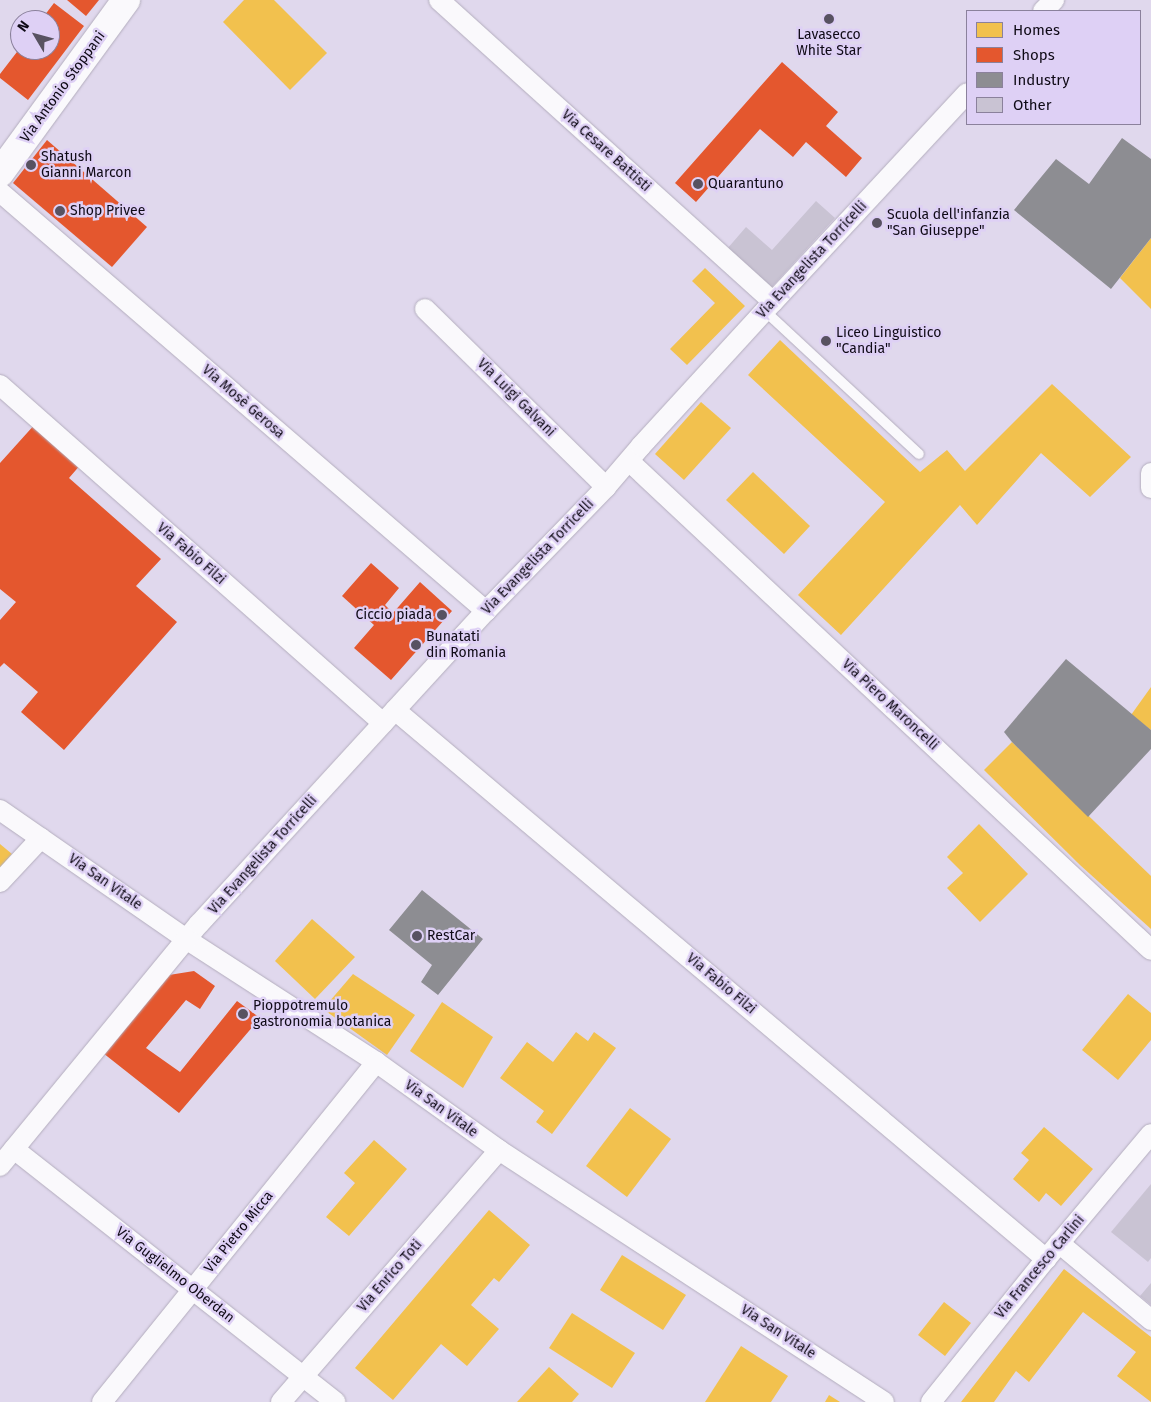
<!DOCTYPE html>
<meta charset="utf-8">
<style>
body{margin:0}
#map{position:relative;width:1151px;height:1402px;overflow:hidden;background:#e0d8ed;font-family:"Fira Sans",sans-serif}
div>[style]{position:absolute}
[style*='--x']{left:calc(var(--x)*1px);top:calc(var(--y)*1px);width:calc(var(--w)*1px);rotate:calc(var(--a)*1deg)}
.homes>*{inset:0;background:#f2c14e}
.shops>*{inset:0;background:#e4572e}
.industry>*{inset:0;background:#8d8d92}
.building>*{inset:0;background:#c9c3d3}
.roads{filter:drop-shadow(0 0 1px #b3adbd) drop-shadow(0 0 1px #b3adbd)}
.lane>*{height:10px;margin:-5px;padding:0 5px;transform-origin:5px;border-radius:5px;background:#faf9fc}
.street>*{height:20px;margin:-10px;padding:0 10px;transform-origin:10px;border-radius:10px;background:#faf9fc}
.secondary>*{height:28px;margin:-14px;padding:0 14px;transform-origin:14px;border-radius:14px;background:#faf9fc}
.dots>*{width:14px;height:14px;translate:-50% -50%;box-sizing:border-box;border:2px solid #ded0f5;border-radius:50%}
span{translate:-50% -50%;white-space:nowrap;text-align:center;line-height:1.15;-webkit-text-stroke:5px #ded0f5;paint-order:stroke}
.poi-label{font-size:14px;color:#0f0a16}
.left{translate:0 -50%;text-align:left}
.right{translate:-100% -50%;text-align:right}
.street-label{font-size:14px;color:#0f0a16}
.legend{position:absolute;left:966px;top:10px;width:175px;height:115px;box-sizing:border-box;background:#ded0f5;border:1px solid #8b819c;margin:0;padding:6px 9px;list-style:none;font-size:15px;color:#0f0a16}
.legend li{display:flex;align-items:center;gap:10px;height:25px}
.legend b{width:25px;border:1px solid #8b819c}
.north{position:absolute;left:10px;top:10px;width:50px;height:50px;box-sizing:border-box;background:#ded0f5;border:1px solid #8b819c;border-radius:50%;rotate:307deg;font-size:14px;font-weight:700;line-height:20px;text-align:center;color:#0f0a16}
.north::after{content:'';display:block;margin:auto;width:18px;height:22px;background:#585261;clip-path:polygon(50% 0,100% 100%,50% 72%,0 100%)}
</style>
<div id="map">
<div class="homes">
<div style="clip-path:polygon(244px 0,274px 0,327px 53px,290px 90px,223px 22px)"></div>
<div style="clip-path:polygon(1151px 238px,1151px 309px,1120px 278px)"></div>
<div style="clip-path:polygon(705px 268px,745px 306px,687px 365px,670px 349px,715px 303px,692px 281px)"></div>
<div style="clip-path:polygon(780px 340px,920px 472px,947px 450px,965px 471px,1052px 384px,1131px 457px,1090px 497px,1041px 453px,977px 525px,960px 505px,841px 635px,798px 595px,885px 502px,748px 375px)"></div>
<div style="clip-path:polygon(701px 402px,731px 428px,684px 480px,655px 454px)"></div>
<div style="clip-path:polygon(753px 472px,810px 526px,784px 554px,726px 500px)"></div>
<div style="clip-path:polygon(1151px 687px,1151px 730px,1131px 715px)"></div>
<div style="clip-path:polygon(1012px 742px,1151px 876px,1151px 929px,1080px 865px,984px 770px)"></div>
<div style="clip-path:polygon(979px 824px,1028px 874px,980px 922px,947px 888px,963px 873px,947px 857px)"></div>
<div style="clip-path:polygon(0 844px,12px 854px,0 868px)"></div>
<div style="clip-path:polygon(312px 919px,355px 957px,315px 999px,275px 961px)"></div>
<div style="clip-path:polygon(353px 974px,415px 1015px,387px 1055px,323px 1009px)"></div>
<div style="clip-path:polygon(1128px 994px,1151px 1013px,1151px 1040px,1118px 1080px,1082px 1050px)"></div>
<div style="clip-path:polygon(442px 1002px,493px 1037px,463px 1088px,410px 1051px)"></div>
<div style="clip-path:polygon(576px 1032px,588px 1041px,594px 1032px,616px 1048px,552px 1134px,536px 1122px,544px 1111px,500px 1078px,527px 1042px,553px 1062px)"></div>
<div style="clip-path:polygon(630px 1108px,671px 1139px,627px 1197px,586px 1166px)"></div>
<div style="clip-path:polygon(1044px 1127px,1093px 1169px,1061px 1206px,1046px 1193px,1039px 1202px,1013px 1179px,1029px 1160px,1021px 1153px)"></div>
<div style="clip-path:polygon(374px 1140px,407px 1169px,349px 1236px,326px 1217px,355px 1183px,344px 1173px)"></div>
<div style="clip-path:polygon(489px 1210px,530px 1245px,499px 1282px,494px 1278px,471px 1305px,499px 1329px,467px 1366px,441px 1344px,393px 1400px,355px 1368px)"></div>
<div style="clip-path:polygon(622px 1255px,686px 1295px,663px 1330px,600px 1290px)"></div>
<div style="clip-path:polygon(1064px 1269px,1151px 1337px,1151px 1402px,1117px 1376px,1136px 1352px,1083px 1312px,1029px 1382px,1016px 1371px,994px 1402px,961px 1402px)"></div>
<div style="clip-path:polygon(944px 1302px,971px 1323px,945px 1356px,918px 1335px)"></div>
<div style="clip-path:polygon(572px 1313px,635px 1353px,612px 1388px,549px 1348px)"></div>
<div style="clip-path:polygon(741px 1346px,788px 1376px,771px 1402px,705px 1402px)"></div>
<div style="clip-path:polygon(549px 1367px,579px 1394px,572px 1402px,517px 1402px)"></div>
<div style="clip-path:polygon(829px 1395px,840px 1402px,825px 1402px)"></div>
</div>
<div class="shops">
<div style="clip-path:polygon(67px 0,99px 0,86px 16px)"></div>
<div style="clip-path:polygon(54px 3px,84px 26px,28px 100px,0 78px,0 74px,20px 48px,20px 50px,50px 50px,50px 20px,41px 20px)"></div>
<div style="clip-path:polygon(782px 62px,838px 112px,826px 126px,862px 158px,846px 177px,806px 142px,793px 157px,760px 129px,696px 202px,675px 183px)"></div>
<div style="clip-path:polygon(47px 140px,147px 227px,112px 267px,13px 183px)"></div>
<div style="clip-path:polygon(36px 423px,82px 463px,69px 478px,161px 559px,136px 586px,177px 622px,64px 750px,21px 712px,38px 692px,4px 663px,0 667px,0 620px,16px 602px,0 589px,0 463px)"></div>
<div style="clip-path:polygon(371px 563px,399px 588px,385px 605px,393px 613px,420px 582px,452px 611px,391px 680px,354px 648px,374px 625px,342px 596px)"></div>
<div style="clip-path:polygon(194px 971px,215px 986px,200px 1009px,186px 1000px,146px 1048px,180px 1072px,237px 1001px,260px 1018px,179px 1113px,103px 1053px,169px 975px)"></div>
</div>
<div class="industry">
<div style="clip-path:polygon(1122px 138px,1151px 159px,1151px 238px,1111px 289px,1014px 210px,1056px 159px,1089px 184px)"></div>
<div style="clip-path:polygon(1066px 659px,1151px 730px,1151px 749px,1088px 817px,1012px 742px,1004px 732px)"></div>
<div style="clip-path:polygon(422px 890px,483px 939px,438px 995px,421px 982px,432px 965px,389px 930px)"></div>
</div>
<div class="building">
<div style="clip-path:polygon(816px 201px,835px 218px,770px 289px,727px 249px,746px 227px,772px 250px)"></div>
<div style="clip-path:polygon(1151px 1184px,1151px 1258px,1148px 1262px,1111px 1232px)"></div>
<div style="clip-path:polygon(1151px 1283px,1151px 1305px,1140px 1296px)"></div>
</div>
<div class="roads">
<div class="lane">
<div style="--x:765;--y:311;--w:210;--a:42.9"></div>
</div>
<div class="street">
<div style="--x:439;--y:0;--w:450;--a:42.1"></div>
<div style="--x:1043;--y:11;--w:16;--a:-45"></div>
<div style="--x:0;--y:192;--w:642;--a:40.77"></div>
<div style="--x:425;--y:309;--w:254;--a:44.5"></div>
<div style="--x:0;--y:385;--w:511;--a:41.43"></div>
<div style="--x:629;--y:461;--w:715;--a:43.13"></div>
<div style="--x:1151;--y:473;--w:15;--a:90"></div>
<div style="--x:395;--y:710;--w:852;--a:40.14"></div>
<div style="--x:0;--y:810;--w:226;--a:34.7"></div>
<div style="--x:186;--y:939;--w:226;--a:32.9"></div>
<div style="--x:376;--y:1062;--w:151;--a:35.6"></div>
<div style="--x:499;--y:1150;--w:460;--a:33.2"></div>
<div style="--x:0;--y:882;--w:60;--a:-47"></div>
<div style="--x:14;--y:1149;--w:409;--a:38.2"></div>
<div style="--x:0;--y:1166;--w:313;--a:-50.6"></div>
<div style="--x:199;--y:924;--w:425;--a:-47.5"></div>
<div style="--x:486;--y:611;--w:173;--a:-45.9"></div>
<div style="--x:606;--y:487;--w:54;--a:-49.5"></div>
<div style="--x:641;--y:446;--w:195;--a:-47.5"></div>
<div style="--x:773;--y:302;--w:285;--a:-47.1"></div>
<div style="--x:1059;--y:1243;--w:120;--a:39.9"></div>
<div style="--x:102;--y:1402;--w:437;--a:-51.1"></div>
<div style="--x:281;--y:1402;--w:333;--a:-49.1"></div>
<div style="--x:931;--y:1402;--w:184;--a:-51.2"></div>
<div style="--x:1046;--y:1259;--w:163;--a:-50"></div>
</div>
<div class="secondary">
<div style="--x:0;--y:173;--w:214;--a:-53.9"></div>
</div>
</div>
<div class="dots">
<div style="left:829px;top:19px;background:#585261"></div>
<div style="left:31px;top:165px;background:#585261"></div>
<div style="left:698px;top:184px;background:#585261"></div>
<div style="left:60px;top:211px;background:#585261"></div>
<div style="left:877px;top:223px;background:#585261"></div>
<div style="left:826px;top:341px;background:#585261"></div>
<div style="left:442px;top:615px;background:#585261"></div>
<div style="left:416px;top:645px;background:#585261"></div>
<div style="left:417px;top:936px;background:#585261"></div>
<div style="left:243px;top:1014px;background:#585261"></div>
</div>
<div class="poi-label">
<span style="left:829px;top:43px">Lavasecco<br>White Star</span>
<span class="left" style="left:41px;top:165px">Shatush<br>Gianni Marcon</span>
<span class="left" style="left:708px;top:184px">Quarantuno</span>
<span class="left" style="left:70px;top:211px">Shop Privee</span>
<span class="left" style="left:887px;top:223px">Scuola dell'infanzia<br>"San Giuseppe"</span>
<span class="left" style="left:836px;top:341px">Liceo Linguistico<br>"Candia"</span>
<span class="right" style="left:432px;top:615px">Ciccio piada</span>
<span class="left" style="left:426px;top:645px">Bunatati<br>din Romania</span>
<span class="left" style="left:427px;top:936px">RestCar</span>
<span class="left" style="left:253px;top:1014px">Pioppotremulo<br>gastronomia botanica</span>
</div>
<div class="street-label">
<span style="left:63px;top:87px;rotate:-54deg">Via Antonio Stoppani</span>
<span style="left:606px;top:151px;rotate:42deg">Via Cesare Battisti</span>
<span style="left:812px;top:260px;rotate:-47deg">Via Evangelista Torricelli</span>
<span style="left:516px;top:398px;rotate:45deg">Via Luigi Galvani</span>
<span style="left:243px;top:402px;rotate:41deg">Via Mosè Gerosa</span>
<span style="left:191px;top:554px;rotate:41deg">Via Fabio Filzi</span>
<span style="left:538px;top:557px;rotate:-46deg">Via Evangelista Torricelli</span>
<span style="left:890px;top:705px;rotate:43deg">Via Piero Maroncelli</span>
<span style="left:263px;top:855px;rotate:-48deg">Via Evangelista Torricelli</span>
<span style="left:105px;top:882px;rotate:35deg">Via San Vitale</span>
<span style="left:721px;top:984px;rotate:40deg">Via Fabio Filzi</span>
<span style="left:441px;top:1109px;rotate:36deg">Via San Vitale</span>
<span style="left:239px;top:1232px;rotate:-51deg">Via Pietro Micca</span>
<span style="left:1040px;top:1267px;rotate:-50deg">Via Francesco Carlini</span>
<span style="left:175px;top:1275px;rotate:38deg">Via Guglielmo Oberdan</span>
<span style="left:390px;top:1276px;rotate:-49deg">Via Enrico Toti</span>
<span style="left:778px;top:1332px;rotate:33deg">Via San Vitale</span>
</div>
<ul class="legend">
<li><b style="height:14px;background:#f2c14e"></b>Homes</li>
<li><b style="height:14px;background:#e4572e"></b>Shops</li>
<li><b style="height:14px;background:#8d8d92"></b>Industry</li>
<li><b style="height:14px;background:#c9c3d3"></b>Other</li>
</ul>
<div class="north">N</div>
</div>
